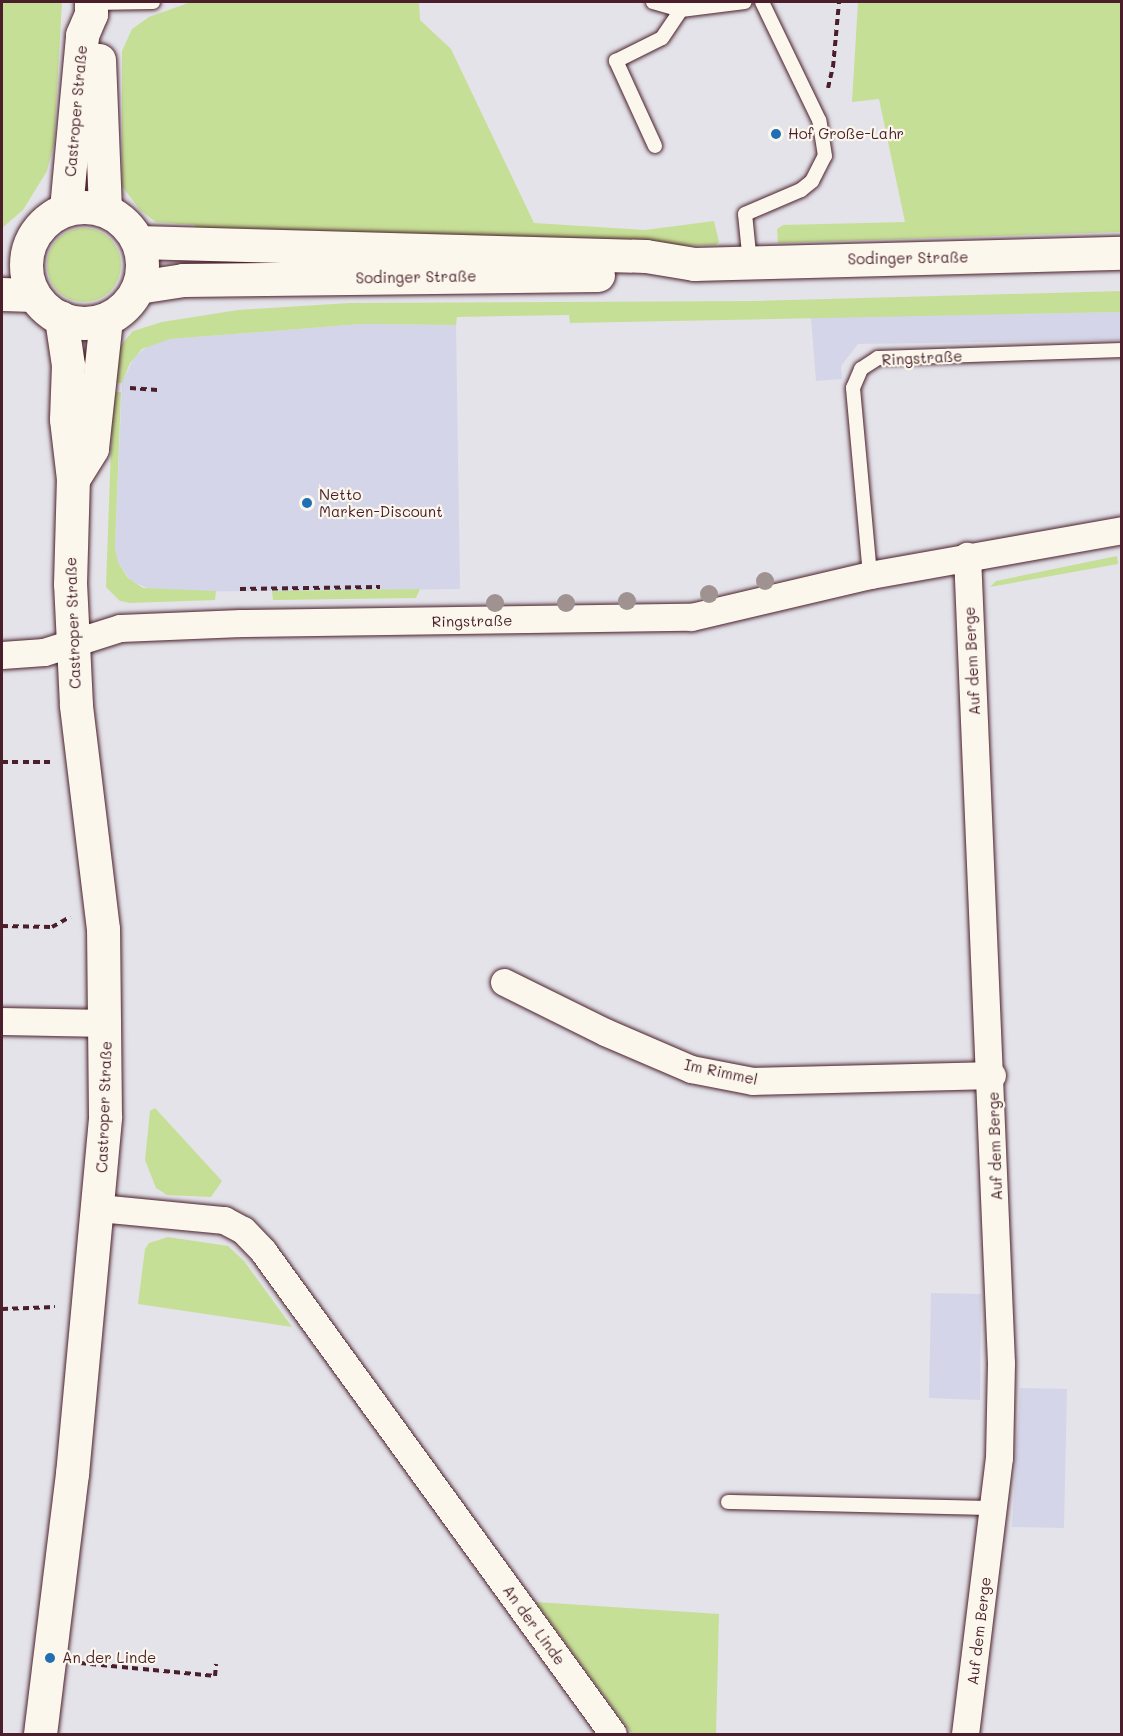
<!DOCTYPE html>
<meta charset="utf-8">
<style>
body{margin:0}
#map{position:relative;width:1123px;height:1736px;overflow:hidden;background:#e4e3ea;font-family:Mali,sans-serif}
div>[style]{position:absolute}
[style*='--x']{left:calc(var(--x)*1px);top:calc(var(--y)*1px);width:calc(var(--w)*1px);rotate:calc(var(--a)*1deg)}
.built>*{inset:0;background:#d4d5e8}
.green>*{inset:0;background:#c6df96}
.round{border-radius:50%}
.path>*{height:4px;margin-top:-2px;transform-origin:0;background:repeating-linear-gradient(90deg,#4a1f2b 0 6px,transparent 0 10.5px)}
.roads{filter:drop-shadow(0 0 2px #4a1f2b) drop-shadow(0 0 2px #4a1f2b)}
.lane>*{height:14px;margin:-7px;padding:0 7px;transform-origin:7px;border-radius:7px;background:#fbf7ec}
.street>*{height:27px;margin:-13.5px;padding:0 13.5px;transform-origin:13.5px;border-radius:13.5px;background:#fbf7ec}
.secondary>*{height:33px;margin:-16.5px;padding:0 16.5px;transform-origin:16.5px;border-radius:16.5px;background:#fbf7ec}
.secondary>.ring{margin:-16.5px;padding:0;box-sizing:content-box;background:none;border:33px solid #fbf7ec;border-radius:50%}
.trees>*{width:18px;height:18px;margin:-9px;border-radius:50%;background:#a09290}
.dots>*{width:16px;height:16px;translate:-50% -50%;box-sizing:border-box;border:3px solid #fbf7ec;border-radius:50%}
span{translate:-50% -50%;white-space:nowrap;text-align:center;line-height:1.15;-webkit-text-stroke:4.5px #fbf7ec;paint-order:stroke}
.street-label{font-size:15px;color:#4a1f2b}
.poi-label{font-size:15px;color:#4a1f2b}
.left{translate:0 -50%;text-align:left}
.frame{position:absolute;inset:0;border:3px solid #4a1f2b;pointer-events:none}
</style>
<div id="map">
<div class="built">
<div style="clip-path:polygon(1121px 312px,1121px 340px,858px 344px,841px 366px,842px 379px,816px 381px,811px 317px)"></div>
<div style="clip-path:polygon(361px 324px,456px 325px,460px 589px,157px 592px,131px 581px,118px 562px,115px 548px,122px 383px,134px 357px,151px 344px,170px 339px)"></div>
<div style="clip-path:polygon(931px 1293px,981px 1294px,980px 1400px,929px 1398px)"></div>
<div style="clip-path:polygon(1020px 1388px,1067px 1389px,1064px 1528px,1012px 1527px)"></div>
</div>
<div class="green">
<div style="clip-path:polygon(2px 2px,62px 2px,54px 143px,47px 171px,23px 210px,2px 228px)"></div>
<div style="clip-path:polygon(191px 2px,419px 2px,420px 20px,451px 49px,534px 223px,645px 230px,714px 221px,719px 242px,716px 245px,605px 248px,196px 237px,195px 225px,156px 222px,140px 210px,122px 186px,122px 51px,132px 29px,149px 17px)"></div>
<div style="clip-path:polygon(858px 2px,1121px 2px,1121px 232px,778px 243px,777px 229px,783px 225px,905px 222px,879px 99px,852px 102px)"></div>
<div class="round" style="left:47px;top:228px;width:74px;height:74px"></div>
<div style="clip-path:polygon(1121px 291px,1121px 312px,570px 323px,569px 315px,457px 317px,456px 325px,361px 324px,170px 339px,142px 349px,130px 363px,122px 383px,113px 383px,117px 350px,133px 331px,162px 322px,238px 310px,349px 303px,757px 301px)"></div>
<div style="clip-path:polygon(113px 392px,121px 392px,115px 548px,118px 562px,128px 578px,143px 588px,216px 591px,215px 600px,130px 603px,120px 601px,106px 587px)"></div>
<div style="clip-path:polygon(1117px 556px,1118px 564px,990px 587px,996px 581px)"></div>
<div style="clip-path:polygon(420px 589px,416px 598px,273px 600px,272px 591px)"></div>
<div style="clip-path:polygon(155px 1108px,222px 1181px,211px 1197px,167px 1195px,156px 1188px,145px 1160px,150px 1111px)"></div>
<div style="clip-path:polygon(168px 1237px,228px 1246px,244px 1261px,292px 1327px,138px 1304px,145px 1249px,149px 1243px)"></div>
<div style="clip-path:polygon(536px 1602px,719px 1614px,716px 1734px,632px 1734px)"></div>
</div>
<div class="path">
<div style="--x:828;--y:88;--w:22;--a:-77"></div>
<div style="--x:833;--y:67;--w:65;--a:-84.7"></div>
<div style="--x:130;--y:388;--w:31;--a:4"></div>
<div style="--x:240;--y:589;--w:140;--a:-0.8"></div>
<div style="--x:2;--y:762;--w:50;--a:0"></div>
<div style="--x:2;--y:926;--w:50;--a:1.1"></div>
<div style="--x:52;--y:927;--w:21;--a:-29"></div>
<div style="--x:2;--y:1309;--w:53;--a:-2.2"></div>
<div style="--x:80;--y:1663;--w:136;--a:5.5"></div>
<div style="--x:215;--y:1676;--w:12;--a:-85"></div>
</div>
<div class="roads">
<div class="lane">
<div style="--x:653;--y:2;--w:29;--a:16"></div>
<div style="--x:681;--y:10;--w:64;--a:-7.1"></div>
<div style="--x:91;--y:3;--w:62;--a:-0.9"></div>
<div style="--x:655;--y:146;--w:94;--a:-114.6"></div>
<div style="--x:616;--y:61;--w:51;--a:-26.6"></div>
<div style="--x:662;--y:38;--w:34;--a:-56"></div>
<div style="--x:681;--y:10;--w:8;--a:-104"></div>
<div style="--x:750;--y:263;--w:49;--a:-95.8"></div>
<div style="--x:745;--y:214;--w:61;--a:-23.2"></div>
<div style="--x:801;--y:190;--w:14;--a:-39"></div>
<div style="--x:812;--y:181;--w:28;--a:-63"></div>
<div style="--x:825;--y:156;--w:36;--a:-99"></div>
<div style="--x:819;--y:120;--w:131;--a:-115.8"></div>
<div style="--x:870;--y:575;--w:188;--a:-95.2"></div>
<div style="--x:853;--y:388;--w:21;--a:-67"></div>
<div style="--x:861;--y:369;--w:20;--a:-33"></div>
<div style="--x:878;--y:358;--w:244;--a:-1.9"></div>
<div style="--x:728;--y:1502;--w:265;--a:1.3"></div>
</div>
<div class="street">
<div style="--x:2;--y:655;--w:42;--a:-4.1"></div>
<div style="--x:44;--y:652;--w:80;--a:-17.5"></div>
<div style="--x:120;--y:628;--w:121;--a:-2.4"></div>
<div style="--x:241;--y:623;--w:450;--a:-0.8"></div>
<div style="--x:691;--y:617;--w:184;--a:-13.2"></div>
<div style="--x:870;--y:575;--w:256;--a:-10.1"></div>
<div style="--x:504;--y:982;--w:113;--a:26.3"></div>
<div style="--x:605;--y:1032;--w:94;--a:23.3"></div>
<div style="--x:691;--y:1069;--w:63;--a:11"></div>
<div style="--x:753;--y:1081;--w:239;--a:-1.4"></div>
<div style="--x:2;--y:1021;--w:105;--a:1.1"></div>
<div style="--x:99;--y:1208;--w:126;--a:5.5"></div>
<div style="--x:224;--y:1220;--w:21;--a:28"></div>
<div style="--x:243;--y:1230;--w:29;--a:46"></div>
<div style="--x:263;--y:1251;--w:596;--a:54.07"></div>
<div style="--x:965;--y:1734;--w:278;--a:-83"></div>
<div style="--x:999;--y:1458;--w:95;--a:-88.8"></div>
<div style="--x:1001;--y:1363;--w:808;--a:-92.41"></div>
</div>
<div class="secondary">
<div style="--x:99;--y:60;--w:150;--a:87.7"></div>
<div class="ring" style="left:26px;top:207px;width:83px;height:83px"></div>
<div style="--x:66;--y:209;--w:175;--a:-84.7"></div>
<div style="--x:82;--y:35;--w:23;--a:-67"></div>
<div style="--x:91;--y:14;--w:12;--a:-90"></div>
<div style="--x:138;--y:242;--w:508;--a:1.58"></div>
<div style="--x:646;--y:256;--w:49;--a:9.5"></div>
<div style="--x:694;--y:264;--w:428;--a:-1.5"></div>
<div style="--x:138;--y:287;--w:46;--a:-8.8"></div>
<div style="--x:183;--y:280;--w:415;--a:-0.7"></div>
<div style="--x:2;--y:294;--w:32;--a:2"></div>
<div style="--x:73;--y:479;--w:36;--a:-58"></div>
<div style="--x:92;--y:448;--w:130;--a:-83.8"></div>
<div style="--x:40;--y:1734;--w:262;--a:-83"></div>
<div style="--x:72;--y:1474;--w:359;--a:-84.7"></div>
<div style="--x:105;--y:1117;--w:188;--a:-90.6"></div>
<div style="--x:103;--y:929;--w:226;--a:-96.9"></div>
<div style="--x:76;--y:705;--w:121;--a:-92.8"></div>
<div style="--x:70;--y:584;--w:105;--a:-88.4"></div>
<div style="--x:73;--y:479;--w:60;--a:-96.7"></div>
<div style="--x:66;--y:419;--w:54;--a:-87.9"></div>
<div style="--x:68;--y:365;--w:48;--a:-98.5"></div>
</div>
</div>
<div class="trees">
<div style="left:765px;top:581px"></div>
<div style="left:709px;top:594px"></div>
<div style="left:627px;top:601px"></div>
<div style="left:495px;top:603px"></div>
<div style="left:566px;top:603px"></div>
</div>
<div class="dots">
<div style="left:776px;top:134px;background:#1f6fb2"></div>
<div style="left:307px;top:503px;background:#1f6fb2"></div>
<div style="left:50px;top:1658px;background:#1f6fb2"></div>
</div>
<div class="street-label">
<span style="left:76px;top:111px;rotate:-85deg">Castroper Straße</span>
<span style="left:908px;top:258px;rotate:-1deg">Sodinger Straße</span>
<span style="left:416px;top:277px;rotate:-1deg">Sodinger Straße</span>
<span style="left:922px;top:358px;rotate:-3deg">Ringstraße</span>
<span style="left:472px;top:621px;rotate:-1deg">Ringstraße</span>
<span style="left:73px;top:623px;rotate:-92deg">Castroper Straße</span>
<span style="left:972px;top:661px;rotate:-93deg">Auf dem Berge</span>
<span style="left:721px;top:1072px;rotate:12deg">Im Rimmel</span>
<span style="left:104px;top:1107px;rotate:-88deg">Castroper Straße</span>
<span style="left:995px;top:1146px;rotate:-92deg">Auf dem Berge</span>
<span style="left:534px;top:1625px;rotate:54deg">An der Linde</span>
<span style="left:979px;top:1631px;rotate:-83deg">Auf dem Berge</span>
</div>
<div class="poi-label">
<span class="left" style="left:788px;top:134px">Hof Große-Lahr</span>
<span class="left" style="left:319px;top:503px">Netto<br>Marken-Discount</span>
<span class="left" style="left:62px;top:1658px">An der Linde</span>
</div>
<div class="frame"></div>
</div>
